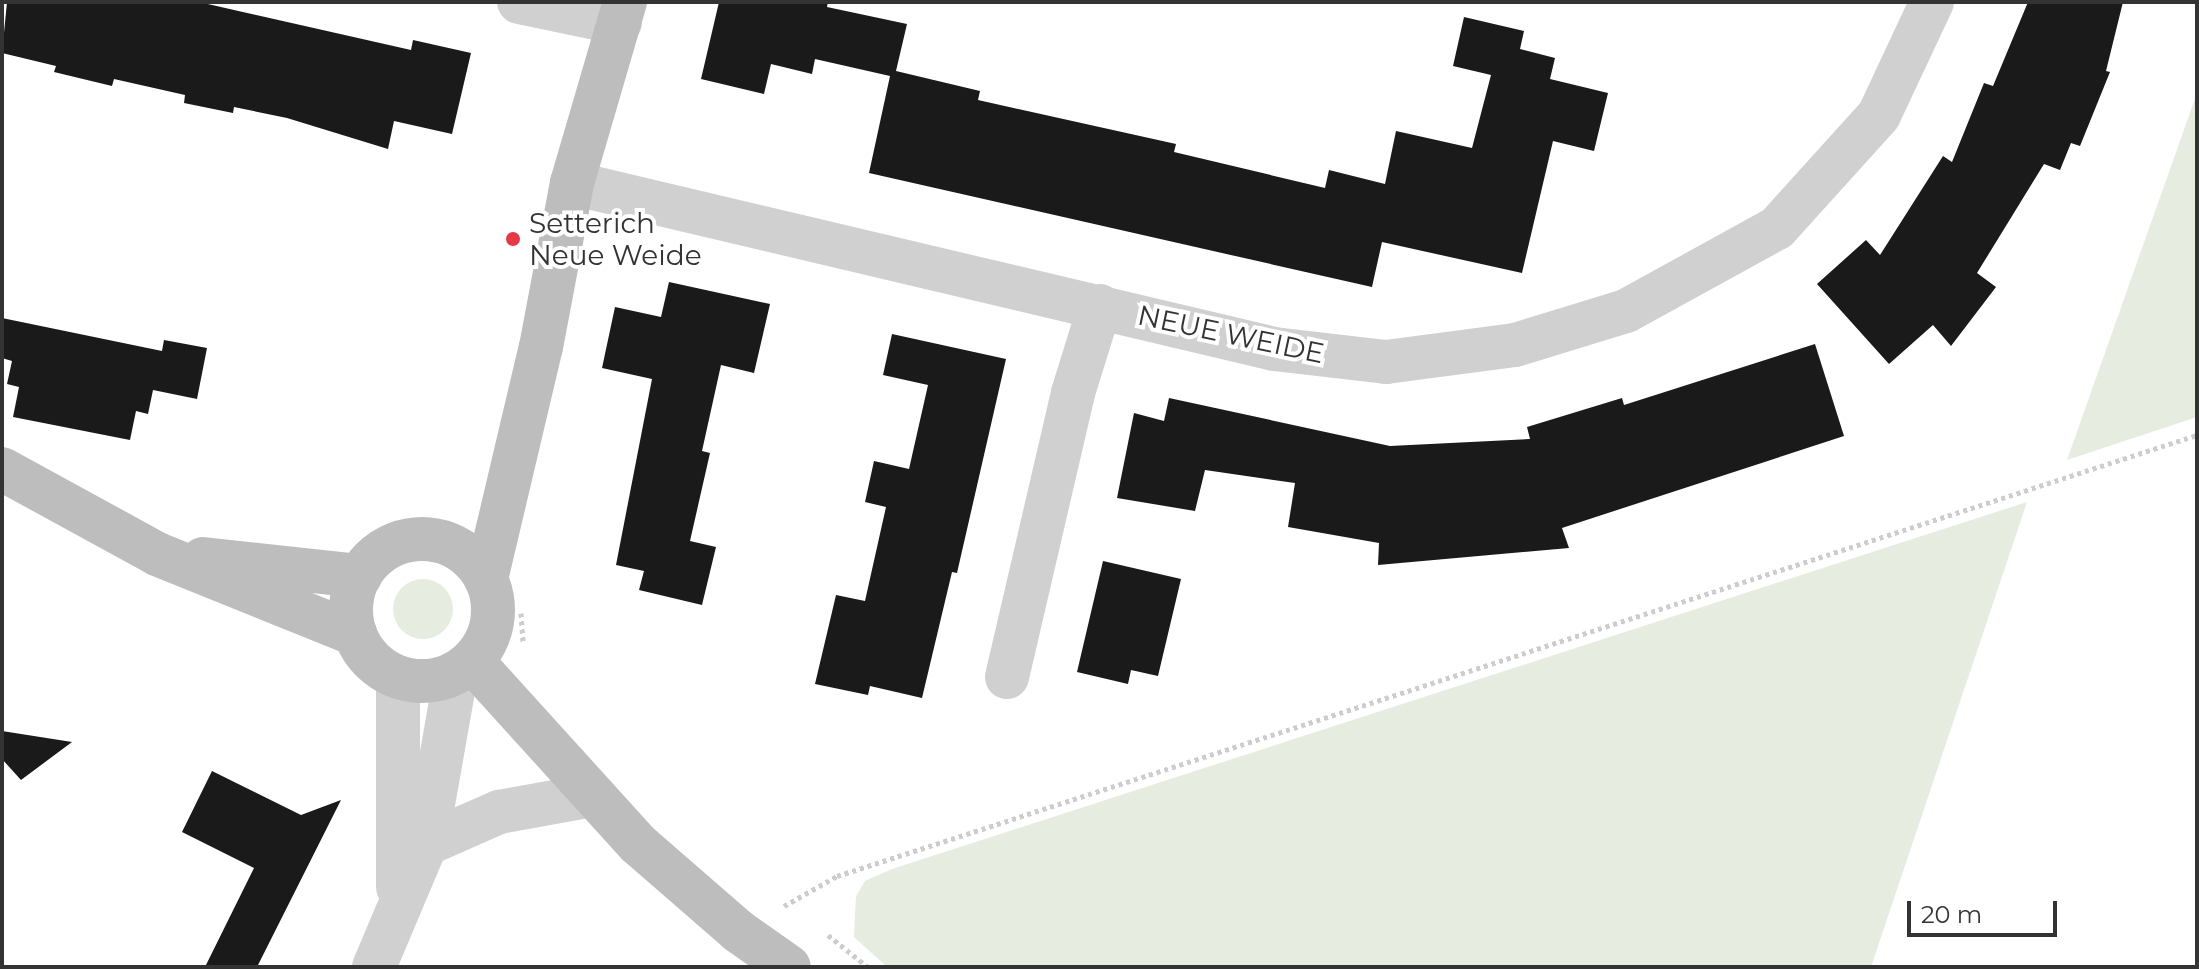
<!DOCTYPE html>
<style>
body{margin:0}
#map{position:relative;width:2199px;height:969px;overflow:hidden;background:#fff;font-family:Montserrat,sans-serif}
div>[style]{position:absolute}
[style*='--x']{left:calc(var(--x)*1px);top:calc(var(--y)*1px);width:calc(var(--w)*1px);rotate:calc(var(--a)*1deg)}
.green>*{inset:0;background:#e6ecdf}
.round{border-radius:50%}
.building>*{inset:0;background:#1a1a1a}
.path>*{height:5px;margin-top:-2.5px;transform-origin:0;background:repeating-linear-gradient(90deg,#cdcdcd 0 4px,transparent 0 8px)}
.street>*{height:44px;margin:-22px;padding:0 22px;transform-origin:22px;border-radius:22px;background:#d0d0d0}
.secondary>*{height:44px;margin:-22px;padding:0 22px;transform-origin:22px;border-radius:22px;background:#bdbdbd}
.secondary>.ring{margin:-22px;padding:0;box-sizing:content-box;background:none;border:44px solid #bdbdbd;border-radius:50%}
.dots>*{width:22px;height:22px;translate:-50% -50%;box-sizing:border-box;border:4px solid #fff;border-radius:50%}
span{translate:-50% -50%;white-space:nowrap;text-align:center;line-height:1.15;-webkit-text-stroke:8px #fff;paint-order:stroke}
.poi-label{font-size:28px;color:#333}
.left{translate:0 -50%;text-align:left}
.street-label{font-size:28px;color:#333}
.frame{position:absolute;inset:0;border:4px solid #333;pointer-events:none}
.scale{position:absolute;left:1907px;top:901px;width:150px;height:36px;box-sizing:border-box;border:4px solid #333;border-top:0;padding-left:10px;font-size:24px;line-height:28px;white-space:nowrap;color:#333;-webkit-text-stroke:6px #fff;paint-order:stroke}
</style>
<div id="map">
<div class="green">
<div style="clip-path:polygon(2197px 93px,2197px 417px,2067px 460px)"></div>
<div style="clip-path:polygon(2027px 502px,1871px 967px,887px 967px,854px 937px,856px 896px,865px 881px,892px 869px)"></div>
<div class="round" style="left:393px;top:579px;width:60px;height:60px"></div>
</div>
<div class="building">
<div style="clip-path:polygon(7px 2px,199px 2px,411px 50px,413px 40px,471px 53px,452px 134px,394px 121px,388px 149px,287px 118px,234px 107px,233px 113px,184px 103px,185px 95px,114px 79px,112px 86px,54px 72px,56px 66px,2px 53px)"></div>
<div style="clip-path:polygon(719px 2px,828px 2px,827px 7px,907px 24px,896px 71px,980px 91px,978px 100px,1176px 144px,1174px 152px,1325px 188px,1329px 170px,1385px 184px,1396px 131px,1472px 148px,1491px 75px,1453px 66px,1464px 17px,1524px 31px,1520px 49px,1555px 58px,1550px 79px,1608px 93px,1594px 151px,1553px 141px,1522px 273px,1382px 242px,1372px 287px,869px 173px,890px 76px,815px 59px,812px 74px,771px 64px,764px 94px,701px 79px)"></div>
<div style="clip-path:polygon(2028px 2px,2123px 2px,2106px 71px,2110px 72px,2080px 146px,2071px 143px,2060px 170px,2044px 164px,1977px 273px,1996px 287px,1951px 346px,1933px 325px,1889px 364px,1817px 284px,1866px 240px,1880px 255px,1943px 156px,1952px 162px,1984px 83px,1993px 86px)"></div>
<div style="clip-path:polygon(669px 282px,770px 304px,754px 373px,721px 365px,702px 451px,710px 453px,690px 541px,716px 547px,702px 605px,639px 590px,644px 571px,616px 565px,652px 379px,602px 368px,615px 307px,661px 317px)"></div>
<div style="clip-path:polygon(2px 318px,162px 351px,164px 340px,207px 348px,197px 399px,153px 390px,148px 414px,136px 411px,130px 440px,13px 417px,19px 387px,7px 384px,12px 361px,2px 358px)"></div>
<div style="clip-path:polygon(892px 334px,1006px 359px,957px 573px,952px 572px,922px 698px,870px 686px,868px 695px,815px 684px,836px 595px,865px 601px,886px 507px,865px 502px,874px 461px,909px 469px,928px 385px,883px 375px)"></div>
<div style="clip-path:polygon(1815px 344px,1844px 436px,1562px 528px,1569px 548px,1378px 565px,1379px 543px,1288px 527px,1295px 483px,1205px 470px,1195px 511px,1117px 498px,1134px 413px,1164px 421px,1169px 398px,1390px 446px,1530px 439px,1527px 427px,1622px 398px,1624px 405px)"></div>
<div style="clip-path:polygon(1103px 561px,1181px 579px,1158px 676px,1131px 670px,1128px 684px,1077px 672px)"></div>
<div style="clip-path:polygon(2px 731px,72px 742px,21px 780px,2px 759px)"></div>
<div style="clip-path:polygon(212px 771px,301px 815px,341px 800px,257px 967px,205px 967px,254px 868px,182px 832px)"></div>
</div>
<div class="path">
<div style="--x:521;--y:613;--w:30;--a:86"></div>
<div style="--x:784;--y:906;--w:61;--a:-29.5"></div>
<div style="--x:837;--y:876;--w:1430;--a:-17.97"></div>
<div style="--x:828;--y:935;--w:51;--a:38.7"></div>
</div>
<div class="street">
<div style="--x:519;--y:2;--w:103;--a:11.7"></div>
<div style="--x:572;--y:183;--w:721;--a:13.3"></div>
<div style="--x:1274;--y:349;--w:113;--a:6.6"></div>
<div style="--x:1386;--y:362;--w:130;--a:-7.5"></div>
<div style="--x:1515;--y:345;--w:116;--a:-17"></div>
<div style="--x:1626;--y:311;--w:172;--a:-28.8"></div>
<div style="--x:1777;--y:228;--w:152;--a:-47.9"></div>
<div style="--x:1879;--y:115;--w:125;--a:-64.9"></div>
<div style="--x:398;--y:677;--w:210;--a:90"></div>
<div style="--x:1007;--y:677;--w:292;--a:-76.9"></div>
<div style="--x:1073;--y:393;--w:91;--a:-72.8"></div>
<div style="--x:426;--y:844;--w:80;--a:-23.7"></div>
<div style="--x:499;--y:812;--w:96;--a:-10.3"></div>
<div style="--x:374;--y:967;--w:134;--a:-67.1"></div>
<div style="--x:426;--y:844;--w:174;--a:-80"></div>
</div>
<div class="secondary">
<div style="--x:2;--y:469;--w:177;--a:28.7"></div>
<div style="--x:157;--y:554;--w:214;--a:22"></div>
<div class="ring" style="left:351px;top:539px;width:98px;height:98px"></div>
<div style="--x:203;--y:559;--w:158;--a:6.2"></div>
<div style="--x:486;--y:579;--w:238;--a:-76.7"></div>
<div style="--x:541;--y:347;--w:167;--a:-79.3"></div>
<div style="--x:572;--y:183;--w:189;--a:-73.7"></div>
<div style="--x:472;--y:661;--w:247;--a:47.8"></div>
<div style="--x:638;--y:844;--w:133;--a:41"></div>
<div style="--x:738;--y:931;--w:62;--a:35.2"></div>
</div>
<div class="dots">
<div style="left:513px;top:239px;background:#e63946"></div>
</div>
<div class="poi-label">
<span class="left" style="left:529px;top:239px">Setterich<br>Neue Weide</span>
</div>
<div class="street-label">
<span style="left:1231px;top:334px;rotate:12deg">NEUE WEIDE</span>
</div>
<div class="frame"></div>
<div class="scale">20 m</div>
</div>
